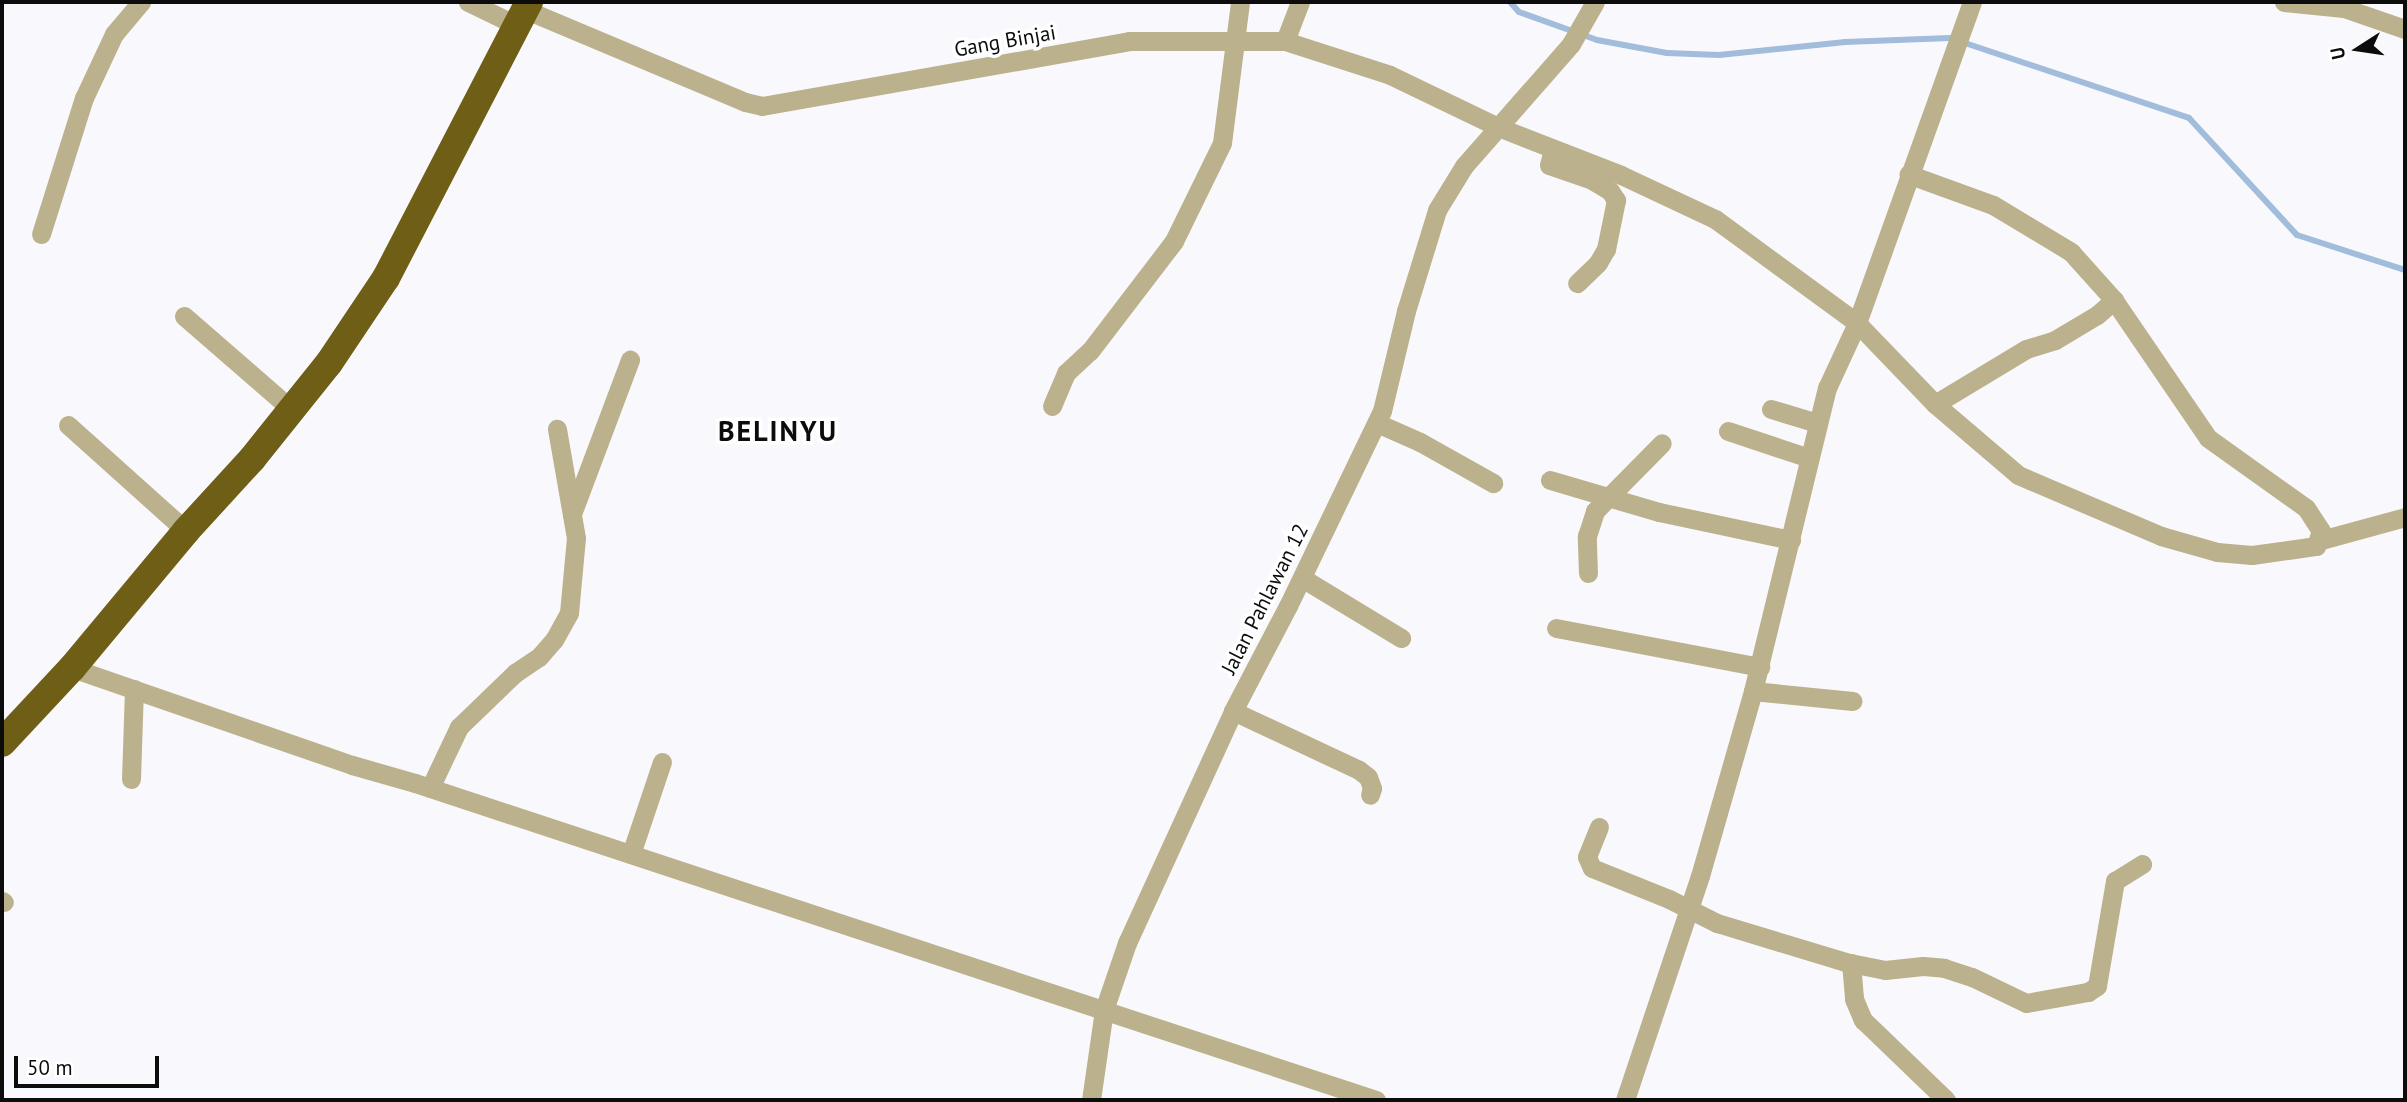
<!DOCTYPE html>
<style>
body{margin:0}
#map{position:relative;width:2407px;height:1102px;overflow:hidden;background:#f9f9fd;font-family:"PT Sans",sans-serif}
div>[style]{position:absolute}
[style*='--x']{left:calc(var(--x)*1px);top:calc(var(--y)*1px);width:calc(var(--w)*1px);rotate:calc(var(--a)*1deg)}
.stream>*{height:6px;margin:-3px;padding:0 3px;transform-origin:3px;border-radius:3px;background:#a2bcdc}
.minor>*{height:19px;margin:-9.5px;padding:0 9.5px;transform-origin:9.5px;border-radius:9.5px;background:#bbb18c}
.highway>*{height:28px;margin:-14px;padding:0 14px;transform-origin:14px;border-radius:14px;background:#6f5e15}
span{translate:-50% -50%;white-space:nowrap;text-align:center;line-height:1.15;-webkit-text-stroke:7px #fff;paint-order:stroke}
.street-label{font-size:21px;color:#0c0c0d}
.district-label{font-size:28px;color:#0c0c0d;font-weight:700;letter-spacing:2px}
.frame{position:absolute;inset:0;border:4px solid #0c0c0d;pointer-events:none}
.north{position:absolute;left:2323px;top:14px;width:70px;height:70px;-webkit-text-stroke:5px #fff;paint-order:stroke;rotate:258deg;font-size:19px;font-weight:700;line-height:28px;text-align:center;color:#0c0c0d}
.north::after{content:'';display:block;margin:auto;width:24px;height:32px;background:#0c0c0d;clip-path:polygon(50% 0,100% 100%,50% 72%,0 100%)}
.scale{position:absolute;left:14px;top:1056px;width:145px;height:32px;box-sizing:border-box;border:4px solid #0c0c0d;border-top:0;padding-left:9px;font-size:21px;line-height:24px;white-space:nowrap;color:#0c0c0d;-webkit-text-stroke:5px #fff;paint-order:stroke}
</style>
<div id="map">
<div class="stream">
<div style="--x:1510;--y:2;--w:13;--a:48"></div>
<div style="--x:1519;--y:12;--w:83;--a:19.7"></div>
<div style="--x:1597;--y:40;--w:71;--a:10.5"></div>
<div style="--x:1667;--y:53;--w:52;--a:2.2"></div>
<div style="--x:1719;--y:55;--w:127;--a:-5.9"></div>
<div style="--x:1845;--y:42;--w:105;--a:-2.2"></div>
<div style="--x:1950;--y:38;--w:252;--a:18.5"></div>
<div style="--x:2189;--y:118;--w:159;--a:47.3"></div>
<div style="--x:2297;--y:235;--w:114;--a:18"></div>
</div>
<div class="minor">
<div style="--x:468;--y:2;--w:53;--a:25.6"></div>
<div style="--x:2284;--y:2;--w:60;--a:5.7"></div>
<div style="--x:2344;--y:8;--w:65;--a:19"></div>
<div style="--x:524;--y:9;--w:240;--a:22.8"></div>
<div style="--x:745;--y:102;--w:17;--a:13"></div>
<div style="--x:762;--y:106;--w:373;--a:-10"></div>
<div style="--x:1129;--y:41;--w:156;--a:0"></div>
<div style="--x:1285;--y:41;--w:110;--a:17.9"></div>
<div style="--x:1390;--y:75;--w:120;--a:25.7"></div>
<div style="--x:1498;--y:127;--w:132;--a:21.3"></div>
<div style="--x:1621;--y:175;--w:104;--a:25.1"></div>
<div style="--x:1715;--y:219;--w:176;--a:36.2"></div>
<div style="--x:1857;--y:323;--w:112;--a:46.1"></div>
<div style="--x:1935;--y:404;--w:109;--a:40.5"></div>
<div style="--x:2018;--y:475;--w:155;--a:23.1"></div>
<div style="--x:2161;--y:536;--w:58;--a:15.9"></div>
<div style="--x:2217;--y:552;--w:35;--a:5"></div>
<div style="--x:2252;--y:555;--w:65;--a:-8"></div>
<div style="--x:2316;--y:546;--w:16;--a:-72"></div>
<div style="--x:2321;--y:531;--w:27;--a:-123"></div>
<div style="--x:2306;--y:508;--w:120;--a:-144.5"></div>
<div style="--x:2208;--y:438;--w:167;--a:-124.3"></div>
<div style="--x:2114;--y:300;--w:64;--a:-131.9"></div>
<div style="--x:2071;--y:252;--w:91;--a:-148.9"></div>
<div style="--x:1993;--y:205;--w:90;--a:-160"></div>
<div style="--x:1285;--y:41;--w:42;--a:-69"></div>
<div style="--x:1553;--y:149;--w:16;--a:104"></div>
<div style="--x:1549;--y:165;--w:46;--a:19.2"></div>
<div style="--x:1592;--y:180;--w:21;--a:31"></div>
<div style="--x:1610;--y:191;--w:11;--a:56"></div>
<div style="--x:1616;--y:200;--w:50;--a:101.5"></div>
<div style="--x:1606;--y:249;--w:16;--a:120"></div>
<div style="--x:1598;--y:263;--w:29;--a:136"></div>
<div style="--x:41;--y:234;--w:143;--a:-72.5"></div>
<div style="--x:84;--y:98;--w:71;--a:-64.9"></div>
<div style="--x:114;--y:34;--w:42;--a:-49.8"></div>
<div style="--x:184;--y:316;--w:140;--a:41"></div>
<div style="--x:1935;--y:404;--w:106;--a:-31.1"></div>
<div style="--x:2026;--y:349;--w:30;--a:-17"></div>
<div style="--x:2055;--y:340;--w:49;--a:-30.8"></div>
<div style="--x:2097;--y:315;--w:23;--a:-41"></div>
<div style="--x:1052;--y:406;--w:36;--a:-67"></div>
<div style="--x:1066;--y:373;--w:33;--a:-43"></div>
<div style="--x:1090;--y:351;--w:138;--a:-52.6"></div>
<div style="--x:1174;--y:241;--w:109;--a:-63.9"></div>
<div style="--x:1222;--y:143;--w:142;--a:-82.7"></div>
<div style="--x:1771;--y:409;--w:48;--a:16.9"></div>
<div style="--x:1377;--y:423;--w:47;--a:23.8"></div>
<div style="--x:1420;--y:442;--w:84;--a:29.3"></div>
<div style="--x:68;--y:425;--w:159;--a:41.9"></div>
<div style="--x:1728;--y:431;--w:85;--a:18.4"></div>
<div style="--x:1550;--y:480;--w:114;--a:16.4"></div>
<div style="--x:1659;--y:512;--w:135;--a:12"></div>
<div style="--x:572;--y:514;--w:165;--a:-69.4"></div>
<div style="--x:2321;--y:540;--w:87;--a:-15.3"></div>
<div style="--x:1588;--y:573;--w:37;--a:-92"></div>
<div style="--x:1587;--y:536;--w:26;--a:-72"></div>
<div style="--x:1595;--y:511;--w:95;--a:-45.4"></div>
<div style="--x:1302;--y:578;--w:116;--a:31.2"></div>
<div style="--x:1556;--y:628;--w:208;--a:10.8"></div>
<div style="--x:72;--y:668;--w:296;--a:19.1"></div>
<div style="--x:352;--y:765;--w:66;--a:15.9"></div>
<div style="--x:415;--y:783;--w:1012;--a:18.26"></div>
<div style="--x:1753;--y:691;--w:100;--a:5.7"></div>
<div style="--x:1233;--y:711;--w:139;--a:25.1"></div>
<div style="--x:1359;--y:770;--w:11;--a:38"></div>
<div style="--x:1368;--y:777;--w:12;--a:70"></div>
<div style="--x:1372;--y:788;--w:7;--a:106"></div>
<div style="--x:131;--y:779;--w:90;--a:-88.1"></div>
<div style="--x:430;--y:788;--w:68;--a:-64.6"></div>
<div style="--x:459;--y:727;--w:78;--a:-44"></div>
<div style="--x:515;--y:673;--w:29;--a:-34"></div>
<div style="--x:539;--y:657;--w:23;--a:-49"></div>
<div style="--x:554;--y:640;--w:31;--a:-61"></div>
<div style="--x:569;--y:613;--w:75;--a:-84.7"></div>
<div style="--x:576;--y:538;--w:111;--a:-99.9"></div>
<div style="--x:1599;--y:827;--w:32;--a:112"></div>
<div style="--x:1587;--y:857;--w:12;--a:66"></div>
<div style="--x:1592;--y:868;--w:83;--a:21.9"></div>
<div style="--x:1669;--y:899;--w:54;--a:26.6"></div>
<div style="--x:1717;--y:923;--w:134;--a:16.9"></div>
<div style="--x:1845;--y:962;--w:41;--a:11.3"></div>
<div style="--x:1885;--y:970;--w:38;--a:-6"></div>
<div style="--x:1923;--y:966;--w:21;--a:5"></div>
<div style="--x:1944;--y:968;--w:29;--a:18"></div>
<div style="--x:1972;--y:977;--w:60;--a:25.7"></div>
<div style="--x:2026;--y:1003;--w:63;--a:-10.1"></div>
<div style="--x:2088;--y:992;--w:11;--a:-34"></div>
<div style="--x:2097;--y:986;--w:107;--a:-80.3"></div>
<div style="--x:2115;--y:881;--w:32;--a:-32"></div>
<div style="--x:631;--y:854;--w:97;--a:-71.4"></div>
<div style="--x:2;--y:901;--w:2;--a:27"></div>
<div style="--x:1851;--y:963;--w:36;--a:85"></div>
<div style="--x:1854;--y:999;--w:23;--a:67"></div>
<div style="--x:1863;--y:1020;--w:115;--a:43.9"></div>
<div style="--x:1091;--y:1100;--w:91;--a:-81.8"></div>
<div style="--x:1104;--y:1010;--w:71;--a:-71.1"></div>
<div style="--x:1127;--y:943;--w:255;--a:-65.4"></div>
<div style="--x:1233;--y:711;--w:119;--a:-62.4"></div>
<div style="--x:1288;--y:606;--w:216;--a:-64.3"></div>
<div style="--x:1382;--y:411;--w:103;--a:-76.5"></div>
<div style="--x:1406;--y:311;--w:106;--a:-72.9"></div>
<div style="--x:1437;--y:210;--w:52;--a:-58.5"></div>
<div style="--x:1464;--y:166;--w:162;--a:-48.7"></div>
<div style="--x:1571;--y:44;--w:48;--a:-60.3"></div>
<div style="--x:1625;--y:1100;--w:236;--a:-71.5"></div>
<div style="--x:1700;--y:876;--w:192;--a:-74"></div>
<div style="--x:1753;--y:691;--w:312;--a:-76.3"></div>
<div style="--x:1827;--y:388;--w:72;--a:-65.2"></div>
<div style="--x:1857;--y:323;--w:341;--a:-70.3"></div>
</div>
<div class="highway">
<div style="--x:2;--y:743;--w:103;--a:-47"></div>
<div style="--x:72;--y:668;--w:178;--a:-50.2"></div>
<div style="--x:186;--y:531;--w:98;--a:-47.5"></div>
<div style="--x:252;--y:459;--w:123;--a:-51.3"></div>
<div style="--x:329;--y:363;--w:102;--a:-56.2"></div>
<div style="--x:386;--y:278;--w:311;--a:-62.6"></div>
</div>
<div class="street-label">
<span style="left:1005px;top:41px;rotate:-10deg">Gang Binjai</span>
<span style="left:1265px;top:599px;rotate:-63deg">Jalan Pahlawan 12</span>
</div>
<div class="district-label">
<span style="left:778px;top:431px">BELINYU</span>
</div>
<div class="frame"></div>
<div class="north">U</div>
<div class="scale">50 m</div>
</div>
